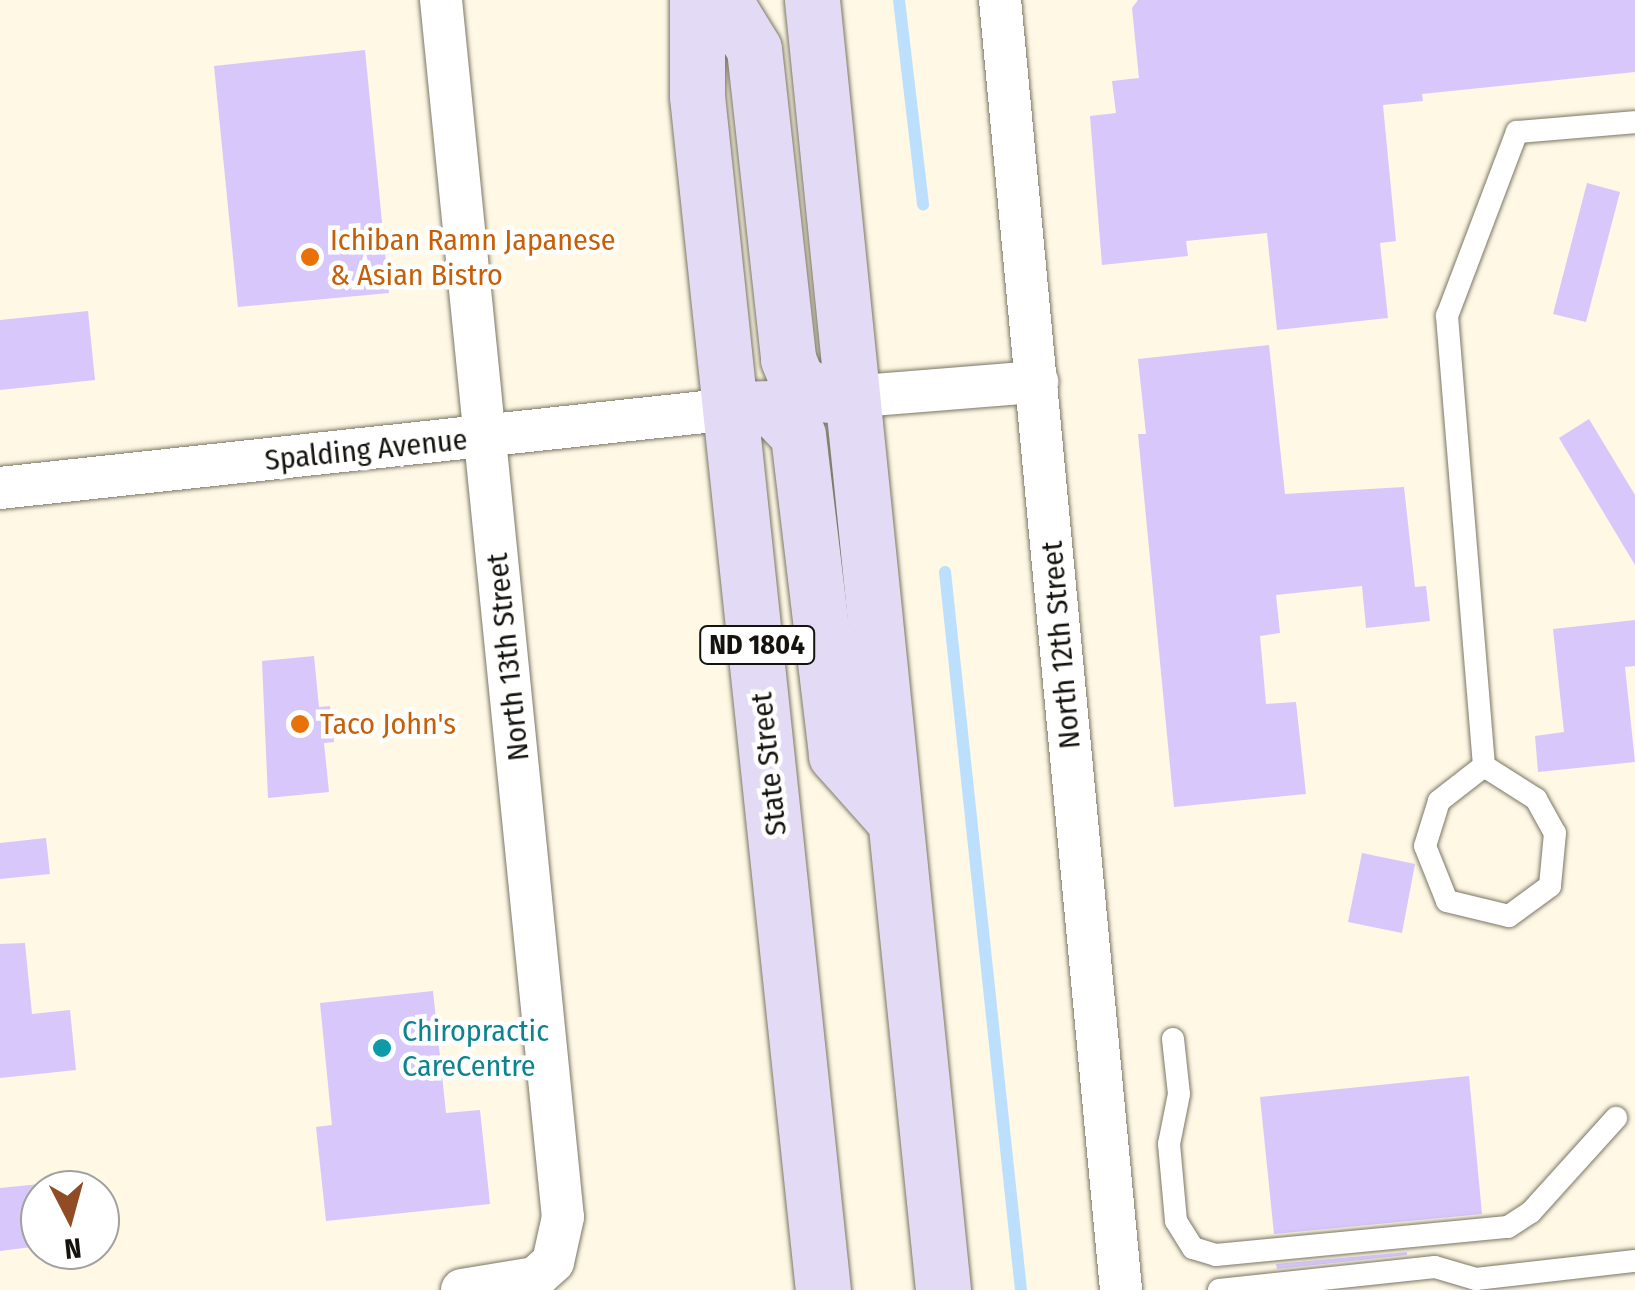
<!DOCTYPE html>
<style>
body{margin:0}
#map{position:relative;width:1635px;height:1290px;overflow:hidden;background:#fef8e5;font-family:"Fira Sans Condensed",sans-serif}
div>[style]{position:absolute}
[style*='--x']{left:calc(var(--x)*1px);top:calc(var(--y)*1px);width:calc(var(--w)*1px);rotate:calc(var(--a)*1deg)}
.stream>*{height:12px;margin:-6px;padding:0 6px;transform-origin:6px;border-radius:6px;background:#bcdffd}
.building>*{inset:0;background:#d7c7fb}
.roads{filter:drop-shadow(0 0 2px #7b7665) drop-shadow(0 0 2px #7b7665)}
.lane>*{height:22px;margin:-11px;padding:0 11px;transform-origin:11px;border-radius:11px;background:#fff}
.street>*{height:42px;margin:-21px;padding:0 21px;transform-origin:21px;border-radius:21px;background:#fff}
.primary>*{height:55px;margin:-27.5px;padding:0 27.5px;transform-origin:27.5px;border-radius:27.5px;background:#e3dbf5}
.dots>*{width:28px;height:28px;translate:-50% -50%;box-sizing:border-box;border:5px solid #fff;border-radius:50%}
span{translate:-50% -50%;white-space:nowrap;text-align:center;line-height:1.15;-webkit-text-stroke:9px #fff;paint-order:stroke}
.shield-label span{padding:2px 8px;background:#fff;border:2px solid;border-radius:8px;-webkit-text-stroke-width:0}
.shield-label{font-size:28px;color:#15130d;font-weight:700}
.food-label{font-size:30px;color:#c56008}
.left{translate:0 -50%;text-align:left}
.street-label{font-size:30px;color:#15130d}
.culture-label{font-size:30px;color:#0d838f}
.north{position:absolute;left:20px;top:1170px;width:100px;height:100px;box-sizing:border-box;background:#fff;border:2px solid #a1a19e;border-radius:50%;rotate:174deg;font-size:28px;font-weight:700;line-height:40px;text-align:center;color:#15130d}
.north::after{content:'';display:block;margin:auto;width:35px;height:45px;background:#924c25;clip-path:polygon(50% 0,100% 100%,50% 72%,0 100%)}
</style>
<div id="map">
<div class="stream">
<div style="--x:899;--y:0;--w:206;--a:83.3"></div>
<div style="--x:945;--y:572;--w:722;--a:83.96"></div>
</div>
<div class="building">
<div style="clip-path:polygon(1138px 0,1635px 0,1635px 72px,1422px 94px,1423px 101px,1383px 105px,1396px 241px,1380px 243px,1388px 318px,1277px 330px,1267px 233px,1186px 241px,1188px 256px,1102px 265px,1090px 116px,1116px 113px,1112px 81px,1139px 78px,1132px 8px)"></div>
<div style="clip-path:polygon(365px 50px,389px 293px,238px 307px,214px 66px)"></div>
<div style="clip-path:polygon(1587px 183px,1620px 192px,1586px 322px,1553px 314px)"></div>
<div style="clip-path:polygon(88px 311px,95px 380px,0 390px,0 320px)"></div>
<div style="clip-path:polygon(1269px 345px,1285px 494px,1404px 487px,1415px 587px,1426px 586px,1430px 621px,1366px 628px,1362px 586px,1276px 595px,1280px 633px,1260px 636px,1266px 704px,1296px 702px,1306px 794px,1174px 807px,1138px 434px,1146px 434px,1138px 359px)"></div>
<div style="clip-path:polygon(1589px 419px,1635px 495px,1635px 565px,1559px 438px)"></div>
<div style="clip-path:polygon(1635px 620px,1635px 666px,1625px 667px,1635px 762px,1538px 772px,1535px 736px,1564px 732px,1553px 629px)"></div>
<div style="clip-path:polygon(314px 656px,319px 707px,330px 706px,334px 742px,324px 743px,329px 792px,268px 798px,262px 661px)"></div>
<div style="clip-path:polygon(46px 838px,50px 874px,0 879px,0 843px)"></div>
<div style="clip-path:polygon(1362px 853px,1415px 864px,1402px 933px,1348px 922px)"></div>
<div style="clip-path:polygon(25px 943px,32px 1014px,70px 1010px,76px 1070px,0 1078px,0 944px)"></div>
<div style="clip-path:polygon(433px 991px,446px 1113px,480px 1110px,490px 1204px,326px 1221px,316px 1127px,332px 1125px,320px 1003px)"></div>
<div style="clip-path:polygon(1469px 1076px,1482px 1214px,1274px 1234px,1260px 1097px)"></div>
<div style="clip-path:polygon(40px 1184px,40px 1246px,0 1251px,0 1188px)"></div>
<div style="clip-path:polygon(1407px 1252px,1407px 1255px,1277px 1269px,1276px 1264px)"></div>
</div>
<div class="roads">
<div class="lane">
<div style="--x:1484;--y:766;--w:452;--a:-94.7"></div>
<div style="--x:1447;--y:316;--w:197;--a:-69.2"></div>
<div style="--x:1517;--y:132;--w:118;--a:-4.8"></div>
<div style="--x:1484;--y:766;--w:62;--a:32.4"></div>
<div style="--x:1536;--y:799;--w:39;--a:61"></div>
<div style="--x:1555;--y:833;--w:53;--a:95.4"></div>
<div style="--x:1550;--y:886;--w:51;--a:143.8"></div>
<div style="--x:1509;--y:916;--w:64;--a:-166.4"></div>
<div style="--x:1447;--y:901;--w:59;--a:-111.8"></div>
<div style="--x:1425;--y:846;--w:47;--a:-72.7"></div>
<div style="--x:1439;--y:801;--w:57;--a:-37.9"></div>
<div style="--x:1173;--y:1039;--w:55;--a:83.8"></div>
<div style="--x:1179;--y:1094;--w:51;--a:101.3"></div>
<div style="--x:1169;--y:1144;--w:77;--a:84.8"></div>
<div style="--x:1176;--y:1221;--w:32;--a:58"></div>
<div style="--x:1193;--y:1248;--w:24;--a:17"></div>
<div style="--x:1216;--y:1255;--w:293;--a:-5.5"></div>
<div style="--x:1508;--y:1227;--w:27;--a:-33"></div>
<div style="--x:1531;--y:1212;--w:127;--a:-47.9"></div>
<div style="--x:1219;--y:1290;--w:217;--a:-6.1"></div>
<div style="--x:1435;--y:1267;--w:43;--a:16.3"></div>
<div style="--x:1476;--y:1279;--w:160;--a:-6.5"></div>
</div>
<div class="street">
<div style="--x:441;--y:0;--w:1223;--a:84.28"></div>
<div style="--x:563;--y:1217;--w:46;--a:102.5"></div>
<div style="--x:553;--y:1262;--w:24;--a:138"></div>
<div style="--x:535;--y:1278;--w:74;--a:170.7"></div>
<div style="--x:1000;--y:0;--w:1296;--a:84.64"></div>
<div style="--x:849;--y:397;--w:189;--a:-4.6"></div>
<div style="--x:0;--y:488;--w:736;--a:-6.16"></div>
</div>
<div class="primary">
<div style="--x:697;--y:0;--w:96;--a:90"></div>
<div style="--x:697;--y:96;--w:1201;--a:83.98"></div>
<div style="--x:724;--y:0;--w:57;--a:58.5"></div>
<div style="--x:754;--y:49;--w:312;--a:83.7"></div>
<div style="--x:788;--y:359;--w:24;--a:68"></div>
<div style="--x:797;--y:381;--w:26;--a:29"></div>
<div style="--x:820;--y:394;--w:29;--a:6"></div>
<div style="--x:812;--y:0;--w:1297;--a:84.2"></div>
<div style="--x:732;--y:409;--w:40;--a:-1.4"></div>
<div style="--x:772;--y:408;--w:37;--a:46"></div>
<div style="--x:798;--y:435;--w:322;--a:83.2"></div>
<div style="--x:836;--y:755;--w:86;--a:48.3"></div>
</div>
</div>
<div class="dots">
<div style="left:310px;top:257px;background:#e8710a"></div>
<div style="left:300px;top:724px;background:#e8710a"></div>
<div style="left:382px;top:1048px;background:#0f9aa8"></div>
</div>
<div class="shield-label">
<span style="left:757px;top:645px">ND 1804</span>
</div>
<div class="food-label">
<span class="left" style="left:330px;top:257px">Ichiban Ramn Japanese<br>&amp; Asian Bistro</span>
<span class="left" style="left:320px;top:724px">Taco John's</span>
</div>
<div class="street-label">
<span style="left:366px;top:450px;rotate:-6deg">Spalding Avenue</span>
<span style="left:1061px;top:645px;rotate:-95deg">North 12th Street</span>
<span style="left:508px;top:657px;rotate:-96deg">North 13th Street</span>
<span style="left:769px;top:764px;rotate:-96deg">State Street</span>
</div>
<div class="culture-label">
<span class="left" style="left:402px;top:1048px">Chiropractic<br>CareCentre</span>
</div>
<div class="north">N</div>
</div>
